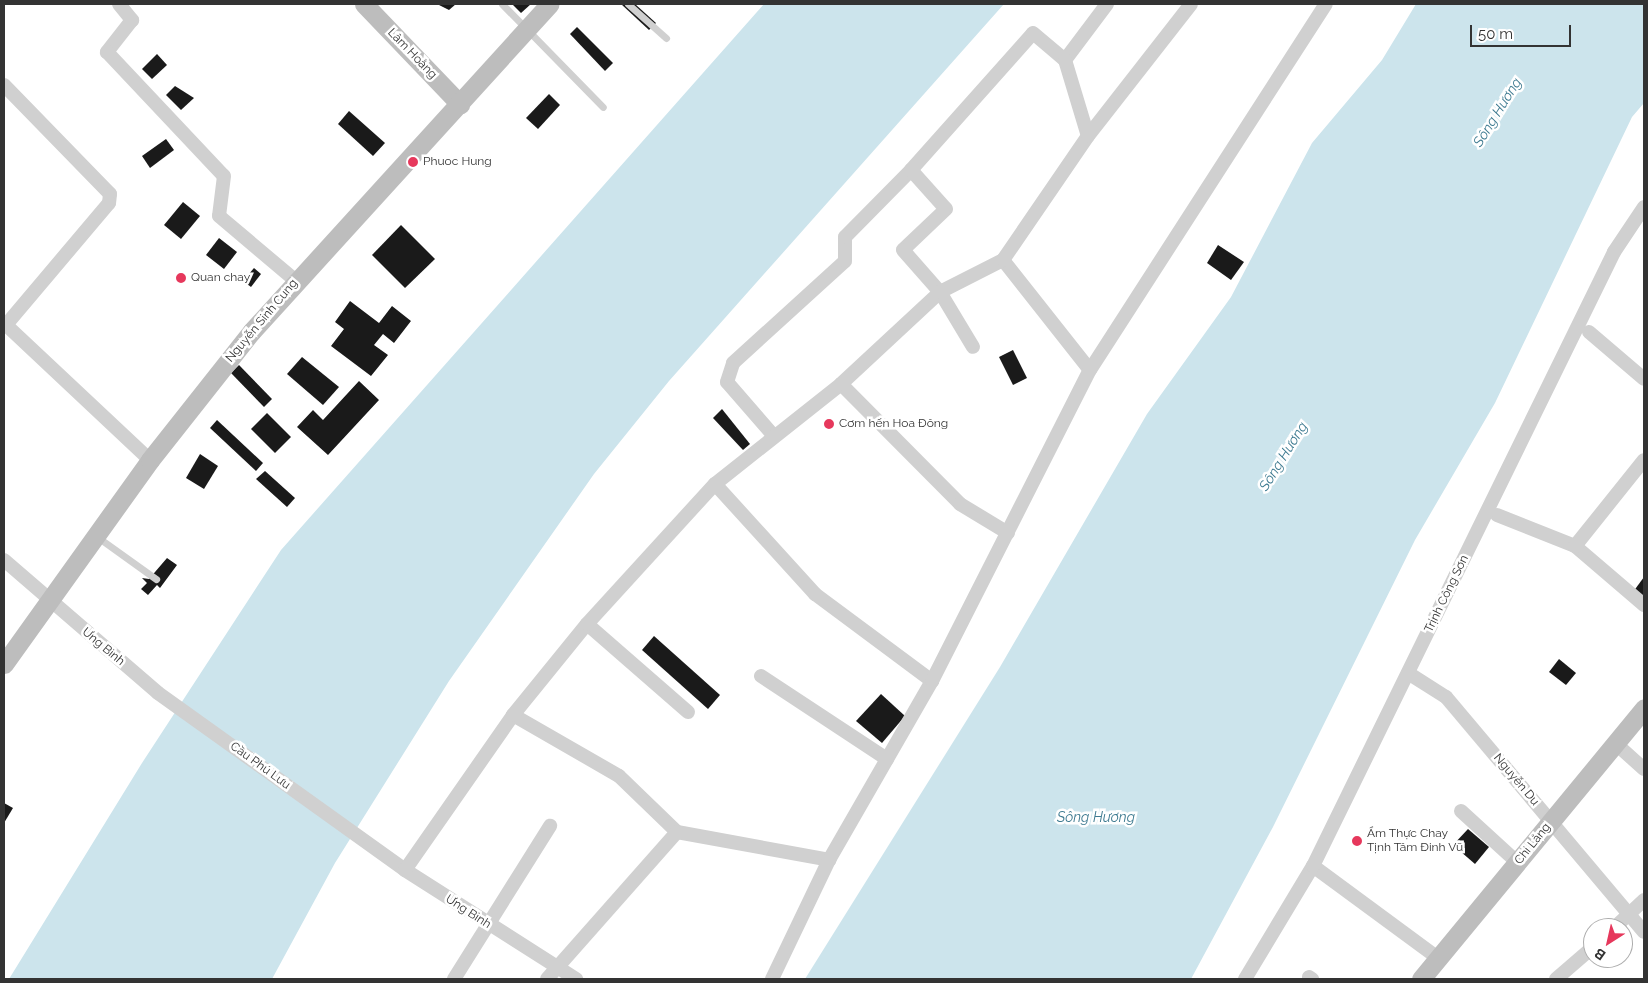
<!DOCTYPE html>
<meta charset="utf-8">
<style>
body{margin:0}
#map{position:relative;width:1648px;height:983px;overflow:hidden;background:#fff;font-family:Raleway,sans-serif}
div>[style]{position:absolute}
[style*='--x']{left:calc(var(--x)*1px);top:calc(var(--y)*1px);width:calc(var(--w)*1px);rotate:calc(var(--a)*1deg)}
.water>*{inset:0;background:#cce4ec}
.building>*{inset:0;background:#1a1a1a}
.lane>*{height:7px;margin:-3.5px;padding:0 3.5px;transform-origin:3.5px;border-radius:3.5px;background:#d0d0d0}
.street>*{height:14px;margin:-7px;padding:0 7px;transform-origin:7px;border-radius:7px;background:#d0d0d0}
.secondary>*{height:19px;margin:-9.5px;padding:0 9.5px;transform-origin:9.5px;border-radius:9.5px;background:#bdbdbd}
.dots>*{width:14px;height:14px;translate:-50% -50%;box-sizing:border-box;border:2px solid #fff;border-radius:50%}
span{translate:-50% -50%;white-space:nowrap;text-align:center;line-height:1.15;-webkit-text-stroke:5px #fff;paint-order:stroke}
.street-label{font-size:12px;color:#333}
.poi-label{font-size:12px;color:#333}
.left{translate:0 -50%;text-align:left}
.water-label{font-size:14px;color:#3d7a90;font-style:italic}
.frame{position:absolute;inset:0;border:5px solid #333;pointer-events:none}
.north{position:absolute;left:1583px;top:918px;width:50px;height:50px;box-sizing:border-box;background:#fff;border:1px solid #adadad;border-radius:50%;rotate:215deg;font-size:14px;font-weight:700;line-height:20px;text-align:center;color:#333}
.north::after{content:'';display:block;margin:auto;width:18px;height:22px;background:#e6385c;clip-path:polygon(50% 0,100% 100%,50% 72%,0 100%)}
.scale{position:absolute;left:1470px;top:25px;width:101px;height:22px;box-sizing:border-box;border:2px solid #333;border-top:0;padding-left:6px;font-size:15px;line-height:18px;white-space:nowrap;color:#333;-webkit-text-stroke:4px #fff;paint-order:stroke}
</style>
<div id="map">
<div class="water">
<div style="clip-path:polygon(764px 4px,1004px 4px,669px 381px,594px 474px,449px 681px,335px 863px,272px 979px,9px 979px,142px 763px,281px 550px)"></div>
<div style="clip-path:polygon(1416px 4px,1644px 4px,1644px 103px,1632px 117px,1495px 403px,1415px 540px,1273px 827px,1191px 979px,805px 979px,1000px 667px,1147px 414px,1231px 297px,1312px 143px,1382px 60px)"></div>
</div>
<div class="building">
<div style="clip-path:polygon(437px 4px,456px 4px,449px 10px)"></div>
<div style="clip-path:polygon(512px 4px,531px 4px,521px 13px)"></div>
<div style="clip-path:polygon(621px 4px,635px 4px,656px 23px,649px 30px)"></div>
<div style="clip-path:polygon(577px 27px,613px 63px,605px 71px,570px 34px)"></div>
<div style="clip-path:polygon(157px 54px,167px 65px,152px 79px,142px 69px)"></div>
<div style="clip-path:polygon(175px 86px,194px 98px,181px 110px,166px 95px)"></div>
<div style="clip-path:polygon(549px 94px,560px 105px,538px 129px,526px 118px)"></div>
<div style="clip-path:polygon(349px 111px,385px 143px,373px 156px,338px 124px)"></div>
<div style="clip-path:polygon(166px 139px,174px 150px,150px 168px,142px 156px)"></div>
<div style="clip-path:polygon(183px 202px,200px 216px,181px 239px,164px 225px)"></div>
<div style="clip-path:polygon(401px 225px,435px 259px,405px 288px,372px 255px)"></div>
<div style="clip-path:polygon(219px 238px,237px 252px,224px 269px,206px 255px)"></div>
<div style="clip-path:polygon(1218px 245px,1244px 262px,1231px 280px,1207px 263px)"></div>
<div style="clip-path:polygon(254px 268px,261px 274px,251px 287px,243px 281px)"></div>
<div style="clip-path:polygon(350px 301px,379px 323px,392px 306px,411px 321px,394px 343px,383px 334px,374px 345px,388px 355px,371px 376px,331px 346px,344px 329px,335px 322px)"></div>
<div style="clip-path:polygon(1013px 350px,1027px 378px,1013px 385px,999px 357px)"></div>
<div style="clip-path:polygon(302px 357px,339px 387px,323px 405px,287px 374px)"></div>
<div style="clip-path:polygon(239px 365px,272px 399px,264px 407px,231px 373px)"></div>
<div style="clip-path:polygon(359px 381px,379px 400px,328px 455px,297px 427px,313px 410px,323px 420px)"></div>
<div style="clip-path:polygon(722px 409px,750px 444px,743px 450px,713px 418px)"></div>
<div style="clip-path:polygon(267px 413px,291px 437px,275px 453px,251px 429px)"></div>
<div style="clip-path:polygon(217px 420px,263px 463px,256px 471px,210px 428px)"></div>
<div style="clip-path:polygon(200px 454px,218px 466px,204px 489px,186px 478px)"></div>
<div style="clip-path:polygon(265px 471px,295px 498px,287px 507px,256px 479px)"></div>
<div style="clip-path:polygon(167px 558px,177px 565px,160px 588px,157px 585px,148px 595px,141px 589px,147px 583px,142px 578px,149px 579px)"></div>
<div style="clip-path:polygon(1644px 577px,1644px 602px,1633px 592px)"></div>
<div style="clip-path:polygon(654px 636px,720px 695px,708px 709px,642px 650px)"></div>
<div style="clip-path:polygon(1559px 659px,1576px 673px,1566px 685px,1549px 672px)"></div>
<div style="clip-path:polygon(881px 694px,905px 716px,882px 743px,856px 721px)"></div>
<div style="clip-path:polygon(4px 803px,13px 808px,4px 823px)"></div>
<div style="clip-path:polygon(1468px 829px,1489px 847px,1475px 864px,1453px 845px)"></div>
</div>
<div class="lane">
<div style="--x:502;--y:4;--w:144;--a:45.6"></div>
<div style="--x:628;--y:4;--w:51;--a:41.8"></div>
<div style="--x:96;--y:536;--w:74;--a:35.6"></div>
</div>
<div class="street">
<div style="--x:119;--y:4;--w:21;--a:51"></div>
<div style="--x:132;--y:20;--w:41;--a:128"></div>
<div style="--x:107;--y:52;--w:170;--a:46.7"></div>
<div style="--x:224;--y:176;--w:40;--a:97.1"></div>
<div style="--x:219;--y:216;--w:101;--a:40.2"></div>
<div style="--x:1065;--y:60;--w:70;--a:-53.1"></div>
<div style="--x:4;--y:85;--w:152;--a:45.8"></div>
<div style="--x:110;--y:194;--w:9;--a:96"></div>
<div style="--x:109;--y:203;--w:160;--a:130.2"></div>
<div style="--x:911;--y:170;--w:52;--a:48.1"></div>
<div style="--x:946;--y:209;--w:59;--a:136.4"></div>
<div style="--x:903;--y:250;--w:56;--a:48.6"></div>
<div style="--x:940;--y:292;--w:64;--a:59"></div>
<div style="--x:1003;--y:260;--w:140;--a:51.7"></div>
<div style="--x:4;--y:323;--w:200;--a:43.2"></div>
<div style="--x:1589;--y:332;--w:72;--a:40.5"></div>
<div style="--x:841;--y:384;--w:169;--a:45.2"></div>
<div style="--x:960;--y:504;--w:56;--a:31.1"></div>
<div style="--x:773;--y:435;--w:70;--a:-131"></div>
<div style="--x:727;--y:382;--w:20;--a:-72"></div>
<div style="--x:733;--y:363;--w:151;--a:-42.3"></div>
<div style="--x:845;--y:261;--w:24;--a:-90"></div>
<div style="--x:845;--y:237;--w:94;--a:-45.4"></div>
<div style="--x:911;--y:170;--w:183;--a:-48.3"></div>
<div style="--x:1033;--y:33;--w:42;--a:40.2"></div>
<div style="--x:1065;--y:60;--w:79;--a:73.2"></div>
<div style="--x:715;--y:484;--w:149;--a:47.7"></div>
<div style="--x:815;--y:594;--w:146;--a:36.6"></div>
<div style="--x:1497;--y:515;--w:84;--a:21.7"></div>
<div style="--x:1575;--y:546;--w:91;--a:40.5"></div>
<div style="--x:1575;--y:546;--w:110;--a:-51.3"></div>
<div style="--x:4;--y:560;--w:203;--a:40.8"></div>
<div style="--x:158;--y:693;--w:304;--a:35.6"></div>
<div style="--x:405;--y:870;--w:203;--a:32.5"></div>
<div style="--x:587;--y:624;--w:134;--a:41.1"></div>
<div style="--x:1408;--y:673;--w:45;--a:32.3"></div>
<div style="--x:1446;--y:697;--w:307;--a:49.9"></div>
<div style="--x:761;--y:676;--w:151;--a:33.4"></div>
<div style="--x:513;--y:715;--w:122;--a:29.9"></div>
<div style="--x:619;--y:776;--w:81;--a:44"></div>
<div style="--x:677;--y:832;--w:155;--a:10.4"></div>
<div style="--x:1615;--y:743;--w:39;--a:42"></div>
<div style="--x:1461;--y:811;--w:77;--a:42.4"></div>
<div style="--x:1313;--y:866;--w:155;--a:36.4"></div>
<div style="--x:405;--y:870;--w:189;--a:-55.1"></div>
<div style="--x:513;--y:715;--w:117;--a:-50.9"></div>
<div style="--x:587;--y:624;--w:190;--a:-47.6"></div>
<div style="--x:715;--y:484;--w:161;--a:-38.4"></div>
<div style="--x:841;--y:384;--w:135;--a:-42.9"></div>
<div style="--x:940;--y:292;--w:71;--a:-26.9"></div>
<div style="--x:1003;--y:260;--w:150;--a:-55.6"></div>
<div style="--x:1088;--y:136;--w:167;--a:-52"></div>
<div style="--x:1614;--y:928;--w:41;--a:-43"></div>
<div style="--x:1309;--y:977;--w:4;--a:34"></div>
<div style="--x:454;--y:979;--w:181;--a:-57.9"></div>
<div style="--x:547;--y:979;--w:196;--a:-48.5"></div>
<div style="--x:772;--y:979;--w:132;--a:-64.4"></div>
<div style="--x:829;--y:860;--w:207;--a:-60.1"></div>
<div style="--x:932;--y:681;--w:349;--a:-63.1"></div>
<div style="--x:1090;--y:370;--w:435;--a:-57.2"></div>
<div style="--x:1245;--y:979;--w:132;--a:-59"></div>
<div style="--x:1313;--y:866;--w:684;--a:-63.88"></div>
<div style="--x:1614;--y:252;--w:54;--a:-56.3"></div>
<div style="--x:1556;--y:979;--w:49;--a:-40.9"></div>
</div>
<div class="secondary">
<div style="--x:364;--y:4;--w:139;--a:46.2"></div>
<div style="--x:4;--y:664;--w:251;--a:-54.4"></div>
<div style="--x:150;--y:460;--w:164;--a:-51.7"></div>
<div style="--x:252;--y:331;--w:442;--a:-47.7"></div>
<div style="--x:1421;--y:979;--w:351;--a:-50.5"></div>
</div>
<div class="dots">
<div style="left:413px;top:162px;background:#e6385c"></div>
<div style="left:181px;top:278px;background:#e6385c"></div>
<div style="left:829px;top:424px;background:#e6385c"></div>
<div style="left:1357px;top:841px;background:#e6385c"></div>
</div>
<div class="street-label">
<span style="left:412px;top:54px;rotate:46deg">Lâm Hoằng</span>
<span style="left:262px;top:321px;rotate:-50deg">Nguyễn Sinh Cung</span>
<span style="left:1447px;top:594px;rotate:-64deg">Trịnh Công Sơn</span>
<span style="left:103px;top:647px;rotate:40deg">Ưng Bình</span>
<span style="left:260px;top:766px;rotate:36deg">Cầu Phú Lưu</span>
<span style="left:1516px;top:780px;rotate:50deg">Nguyễn Du</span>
<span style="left:1533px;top:844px;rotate:-51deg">Chi Lăng</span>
<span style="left:468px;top:912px;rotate:33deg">Ưng Bình</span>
</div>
<div class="poi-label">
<span class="left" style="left:423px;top:162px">Phuoc Hung</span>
<span class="left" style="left:191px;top:278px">Quan chay</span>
<span class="left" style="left:839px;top:424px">Cơm hến Hoa Đông</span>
<span class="left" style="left:1367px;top:841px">Ẩm Thực Chay<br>Tịnh Tâm Đinh Vũ</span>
</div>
<div class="water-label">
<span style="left:1497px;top:112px;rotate:-58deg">Sông Hương</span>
<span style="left:1283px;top:456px;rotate:-58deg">Sông Hương</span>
<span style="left:1096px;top:817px">Sông Hương</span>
</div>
<div class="frame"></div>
<div class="north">B</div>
<div class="scale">50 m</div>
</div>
